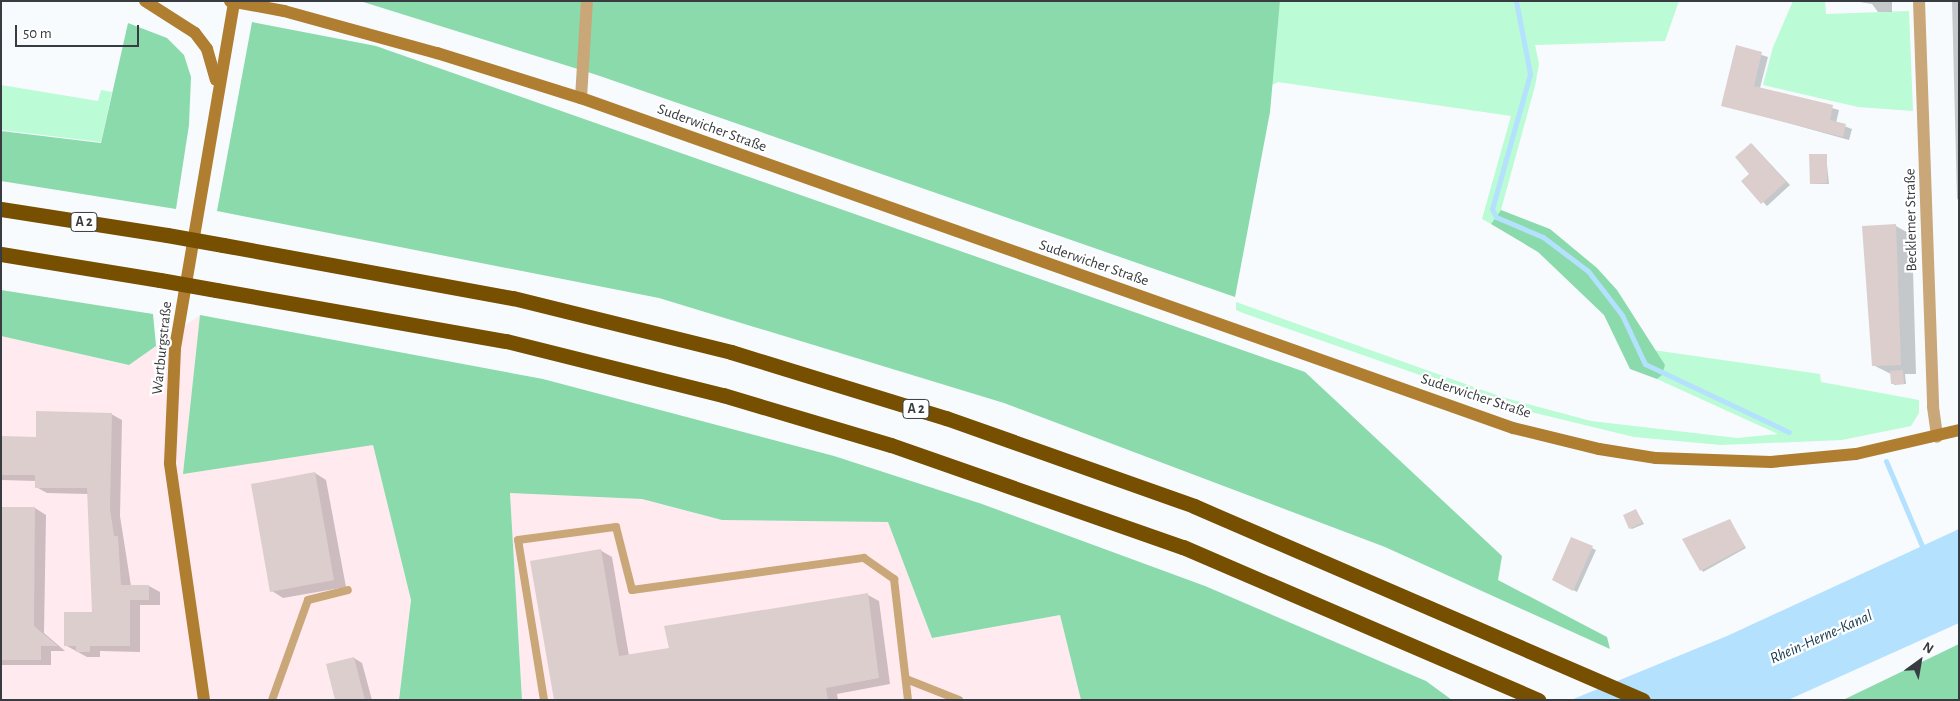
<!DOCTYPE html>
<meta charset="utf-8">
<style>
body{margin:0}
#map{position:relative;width:1960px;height:701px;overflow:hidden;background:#f7fbfe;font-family:"Alegreya Sans",sans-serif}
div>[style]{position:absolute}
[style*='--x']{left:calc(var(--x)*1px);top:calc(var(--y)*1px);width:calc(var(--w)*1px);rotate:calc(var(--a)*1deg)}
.industrial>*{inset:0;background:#ffeaef}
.green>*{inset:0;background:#bbfbd5}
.forest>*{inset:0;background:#8adaac}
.water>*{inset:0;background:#b4e1fe}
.shadow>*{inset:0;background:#0003}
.stream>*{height:5px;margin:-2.5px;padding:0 2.5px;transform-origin:2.5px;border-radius:2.5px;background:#b4e1fe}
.building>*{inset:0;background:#dccecd}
.lane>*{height:8px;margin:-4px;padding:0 4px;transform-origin:4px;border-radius:4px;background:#c9a779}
.street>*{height:12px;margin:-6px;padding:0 6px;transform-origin:6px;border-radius:6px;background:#c9a779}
.secondary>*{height:12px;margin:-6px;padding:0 6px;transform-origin:6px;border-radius:6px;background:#af7e31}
.highway>*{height:15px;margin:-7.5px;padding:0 7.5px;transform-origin:7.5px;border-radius:7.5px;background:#774f00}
.highway-bridge>*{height:15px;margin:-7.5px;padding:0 7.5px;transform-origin:7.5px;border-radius:7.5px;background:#774f00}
span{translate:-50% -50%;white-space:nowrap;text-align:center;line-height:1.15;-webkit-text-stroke:4.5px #fff;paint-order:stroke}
.shield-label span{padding:1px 4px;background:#fff;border:1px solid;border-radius:4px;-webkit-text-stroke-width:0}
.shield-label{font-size:14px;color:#383b3f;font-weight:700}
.street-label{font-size:15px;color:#383b3f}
.water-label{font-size:16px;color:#183a4e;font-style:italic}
.frame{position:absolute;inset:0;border:2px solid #383b3f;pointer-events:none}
.north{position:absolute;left:1895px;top:636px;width:50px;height:50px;-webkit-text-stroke:4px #fff;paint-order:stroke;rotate:32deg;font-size:14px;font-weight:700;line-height:20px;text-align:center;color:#383b3f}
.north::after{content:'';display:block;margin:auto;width:18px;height:22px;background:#383b3f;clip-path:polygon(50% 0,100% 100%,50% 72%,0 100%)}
.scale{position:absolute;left:15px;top:25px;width:124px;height:22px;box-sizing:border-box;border:2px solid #383b3f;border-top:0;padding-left:6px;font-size:15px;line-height:18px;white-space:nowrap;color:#383b3f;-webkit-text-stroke:4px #fff;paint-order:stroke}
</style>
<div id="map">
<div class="industrial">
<div style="clip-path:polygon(200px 315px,184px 473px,373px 445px,411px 600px,399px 700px,1px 700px,1px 336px,129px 365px)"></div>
<div style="clip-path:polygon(510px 493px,642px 499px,722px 520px,889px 522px,932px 638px,1060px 615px,1081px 700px,522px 700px)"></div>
</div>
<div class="green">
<div style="clip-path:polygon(1280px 1px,1679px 1px,1665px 41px,1535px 45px,1539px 64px,1535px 86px,1501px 210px,1491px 224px,1482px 219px,1511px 116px,1278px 82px,1272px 85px)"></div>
<div style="clip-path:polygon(1793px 1px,1825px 1px,1826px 14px,1909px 11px,1913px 111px,1858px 107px,1763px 85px,1773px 47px)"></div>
<div style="clip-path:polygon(1px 85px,98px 101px,101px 90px,112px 92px,101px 142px,1px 130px)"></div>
<div style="clip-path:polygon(1236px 302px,1502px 397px,1591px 421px,1737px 438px,1778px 434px,1657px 379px,1665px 365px,1653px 350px,1820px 374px,1821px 382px,1919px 400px,1919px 413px,1911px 426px,1842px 440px,1721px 445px,1634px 437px,1511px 407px,1243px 313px,1236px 310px)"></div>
</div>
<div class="forest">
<div style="clip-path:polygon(360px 1px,1280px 1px,1270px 112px,1235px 297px,597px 75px)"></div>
<div style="clip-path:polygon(252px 22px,376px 46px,1305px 372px,1502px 556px,1498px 580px,1607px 637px,1610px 649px,1385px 547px,1004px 403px,659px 298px,217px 211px)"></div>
<div style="clip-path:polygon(128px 23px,167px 38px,184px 55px,191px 77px,189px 125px,176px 209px,1px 181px,1px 131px,101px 143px)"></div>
<div style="clip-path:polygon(1501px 210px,1550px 229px,1597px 268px,1617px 290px,1665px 365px,1662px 375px,1657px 379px,1630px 369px,1604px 315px,1538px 252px,1491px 224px)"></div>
<div style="clip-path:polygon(1px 290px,153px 314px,156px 346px,129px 365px,1px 336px)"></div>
<div style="clip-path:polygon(200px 315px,543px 379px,834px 456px,982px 504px,1205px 586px,1426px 681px,1452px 700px,1081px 700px,1060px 615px,932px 638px,888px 522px,722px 520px,642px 499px,510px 493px,522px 700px,399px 700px,411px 600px,373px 445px,183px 474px)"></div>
<div style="clip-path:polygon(1959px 644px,1959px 700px,1843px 700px)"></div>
</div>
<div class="water">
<div style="clip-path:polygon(1959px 529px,1959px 623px,1788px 700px,1571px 700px,1727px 636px)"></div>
</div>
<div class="shadow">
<div style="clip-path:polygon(1854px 1px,1892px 1px,1892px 12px,1878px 12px,1872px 4px)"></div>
<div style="clip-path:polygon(1952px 1px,1959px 1px,1959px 200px,1957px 199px)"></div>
<div style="clip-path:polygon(1737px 47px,1768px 57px,1760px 88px,1839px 110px,1836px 123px,1852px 129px,1849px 140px,1723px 105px)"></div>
<div style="clip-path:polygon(1752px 144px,1790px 185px,1767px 206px,1743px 181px,1751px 174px)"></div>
<div style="clip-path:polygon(1826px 155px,1829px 184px,1813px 184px,1811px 183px)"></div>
<div style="clip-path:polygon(1896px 226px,1912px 235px,1916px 374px,1905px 374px,1906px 384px,1894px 385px,1891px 374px,1873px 365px)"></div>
<div style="clip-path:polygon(111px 414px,122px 420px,120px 516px,131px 586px,149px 586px,160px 592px,160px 605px,140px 605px,140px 652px,100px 651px,100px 657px,87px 657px,65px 645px,94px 614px,88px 494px,47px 493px,36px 487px,36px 481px,1px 480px,1px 438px,37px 438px)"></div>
<div style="clip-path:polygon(315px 473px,326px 480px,346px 587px,283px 598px,272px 591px)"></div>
<div style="clip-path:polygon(1px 508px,35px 508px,46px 515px,44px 633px,65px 651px,51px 651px,51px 665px,1px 665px)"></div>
<div style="clip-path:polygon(1636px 510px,1644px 524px,1632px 529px,1630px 528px)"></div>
<div style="clip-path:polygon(1730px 521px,1746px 548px,1703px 572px,1684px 539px)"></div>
<div style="clip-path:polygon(1592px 548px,1596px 550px,1577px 592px,1558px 582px)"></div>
<div style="clip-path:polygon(600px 550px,612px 557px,629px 656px,670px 649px,868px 595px,879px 601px,890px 684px,837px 694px,838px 700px,556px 700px)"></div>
<div style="clip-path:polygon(354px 658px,362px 663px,372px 700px,336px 700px)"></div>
</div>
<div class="stream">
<div style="--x:1516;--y:1;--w:74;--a:79.1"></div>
<div style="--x:1530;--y:74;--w:140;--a:105.7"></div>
<div style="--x:1492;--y:209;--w:9;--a:63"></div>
<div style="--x:1496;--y:217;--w:51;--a:23.1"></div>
<div style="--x:1543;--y:237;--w:56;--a:37.1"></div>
<div style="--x:1588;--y:271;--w:56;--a:52.3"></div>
<div style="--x:1622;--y:315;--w:54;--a:64.9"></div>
<div style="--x:1645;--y:364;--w:159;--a:25.3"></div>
<div style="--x:1886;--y:461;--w:92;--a:67"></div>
</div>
<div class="building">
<div style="clip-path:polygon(1736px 45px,1762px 52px,1754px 86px,1833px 105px,1830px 120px,1846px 124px,1843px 137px,1721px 106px)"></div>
<div style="clip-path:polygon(1751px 143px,1786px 182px,1761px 204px,1741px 181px,1749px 174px,1735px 157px)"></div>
<div style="clip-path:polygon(1809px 154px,1827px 154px,1827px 183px,1810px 184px)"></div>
<div style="clip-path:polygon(1896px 224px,1901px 365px,1872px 366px,1862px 226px)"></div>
<div style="clip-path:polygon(1903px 370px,1904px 384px,1891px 384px,1890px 371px)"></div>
<div style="clip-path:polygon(36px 411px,112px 413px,110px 509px,114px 536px,118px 536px,121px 585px,149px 585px,149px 600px,130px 600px,130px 646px,90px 646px,90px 652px,76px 652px,76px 646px,64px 646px,64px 612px,92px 612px,87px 488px,35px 488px,35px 475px,1px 475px,1px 436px,36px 437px)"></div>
<div style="clip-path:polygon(315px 472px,334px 580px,270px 592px,251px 484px)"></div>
<div style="clip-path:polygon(1px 507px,35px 507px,34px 626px,58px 646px,41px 646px,41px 660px,1px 660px)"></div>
<div style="clip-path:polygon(1636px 509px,1642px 523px,1629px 529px,1623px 515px)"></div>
<div style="clip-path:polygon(1730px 519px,1745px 547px,1700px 571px,1682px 539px)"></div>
<div style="clip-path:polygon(1571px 537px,1593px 546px,1573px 591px,1552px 580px)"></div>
<div style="clip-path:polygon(601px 549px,619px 656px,669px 648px,664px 626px,868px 593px,879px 678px,826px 688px,828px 700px,554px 700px,530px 561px)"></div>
<div style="clip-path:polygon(354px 657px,365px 700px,335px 700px,326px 664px)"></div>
</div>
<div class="lane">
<div style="--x:906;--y:679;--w:57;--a:21.6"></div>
<div style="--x:272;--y:700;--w:106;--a:-70.2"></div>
<div style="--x:308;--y:600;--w:41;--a:-14"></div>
<div style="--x:544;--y:700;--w:162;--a:-99.2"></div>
<div style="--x:518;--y:540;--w:99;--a:-7.6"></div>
<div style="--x:616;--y:527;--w:65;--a:75.7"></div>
<div style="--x:632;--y:590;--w:234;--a:-7.9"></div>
<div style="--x:864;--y:558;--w:37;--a:35"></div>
<div style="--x:894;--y:579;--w:122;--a:83.4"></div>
</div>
<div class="street">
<div style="--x:1919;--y:1;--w:406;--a:88"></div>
<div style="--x:1933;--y:407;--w:30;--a:82"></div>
<div style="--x:581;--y:98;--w:97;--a:-86.5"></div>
</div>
<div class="secondary">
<div style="--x:145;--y:1;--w:59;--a:32.6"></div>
<div style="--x:195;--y:33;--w:20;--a:53"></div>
<div style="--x:207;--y:49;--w:32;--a:74"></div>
<div style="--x:230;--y:1;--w:55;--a:10.5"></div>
<div style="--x:284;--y:11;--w:159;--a:15.4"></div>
<div style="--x:437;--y:53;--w:151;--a:17.4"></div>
<div style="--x:581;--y:98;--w:989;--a:19.5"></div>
<div style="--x:1513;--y:428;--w:89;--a:13.7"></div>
<div style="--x:1599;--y:449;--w:58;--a:9"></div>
<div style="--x:1656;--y:458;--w:115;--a:2"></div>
<div style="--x:1771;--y:462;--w:85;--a:-5.4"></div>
<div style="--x:1856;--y:454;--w:106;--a:-13.1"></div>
<div style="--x:204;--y:700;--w:239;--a:-98.2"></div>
<div style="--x:170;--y:463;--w:115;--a:-87.5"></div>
<div style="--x:175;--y:348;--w:351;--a:-80.3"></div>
</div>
<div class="highway">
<div style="--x:1;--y:209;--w:168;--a:8.9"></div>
<div style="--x:223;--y:245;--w:295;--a:10.4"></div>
<div style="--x:513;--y:298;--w:225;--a:13.9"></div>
<div style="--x:731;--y:352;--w:225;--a:17.1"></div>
<div style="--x:946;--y:418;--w:263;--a:19.5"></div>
<div style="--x:1194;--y:506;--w:489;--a:23.4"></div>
<div style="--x:1;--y:254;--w:161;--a:9.3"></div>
<div style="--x:216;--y:290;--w:294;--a:10"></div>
<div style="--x:506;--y:341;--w:224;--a:14"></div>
<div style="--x:723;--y:395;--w:175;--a:16.6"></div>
<div style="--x:891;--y:445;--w:309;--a:19.3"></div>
<div style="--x:1183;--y:547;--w:387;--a:23.3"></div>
</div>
<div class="highway-bridge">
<div style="--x:167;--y:235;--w:57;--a:10.1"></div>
<div style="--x:160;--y:280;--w:57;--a:10.1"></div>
</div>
<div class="shield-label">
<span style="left:84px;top:222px">A 2</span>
<span style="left:916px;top:409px">A 2</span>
</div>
<div class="street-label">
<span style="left:712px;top:128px;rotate:20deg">Suderwicher Straße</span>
<span style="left:1911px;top:220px;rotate:-91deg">Becklemer Straße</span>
<span style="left:1094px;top:263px;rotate:19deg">Suderwicher Straße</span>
<span style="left:162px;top:348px;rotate:-84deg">Wartburgstraße</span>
<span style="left:1476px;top:396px;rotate:18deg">Suderwicher Straße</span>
</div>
<div class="water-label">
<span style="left:1821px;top:637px;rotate:-24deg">Rhein-Herne-Kanal</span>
</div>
<div class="frame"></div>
<div class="north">N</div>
<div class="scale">50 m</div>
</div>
